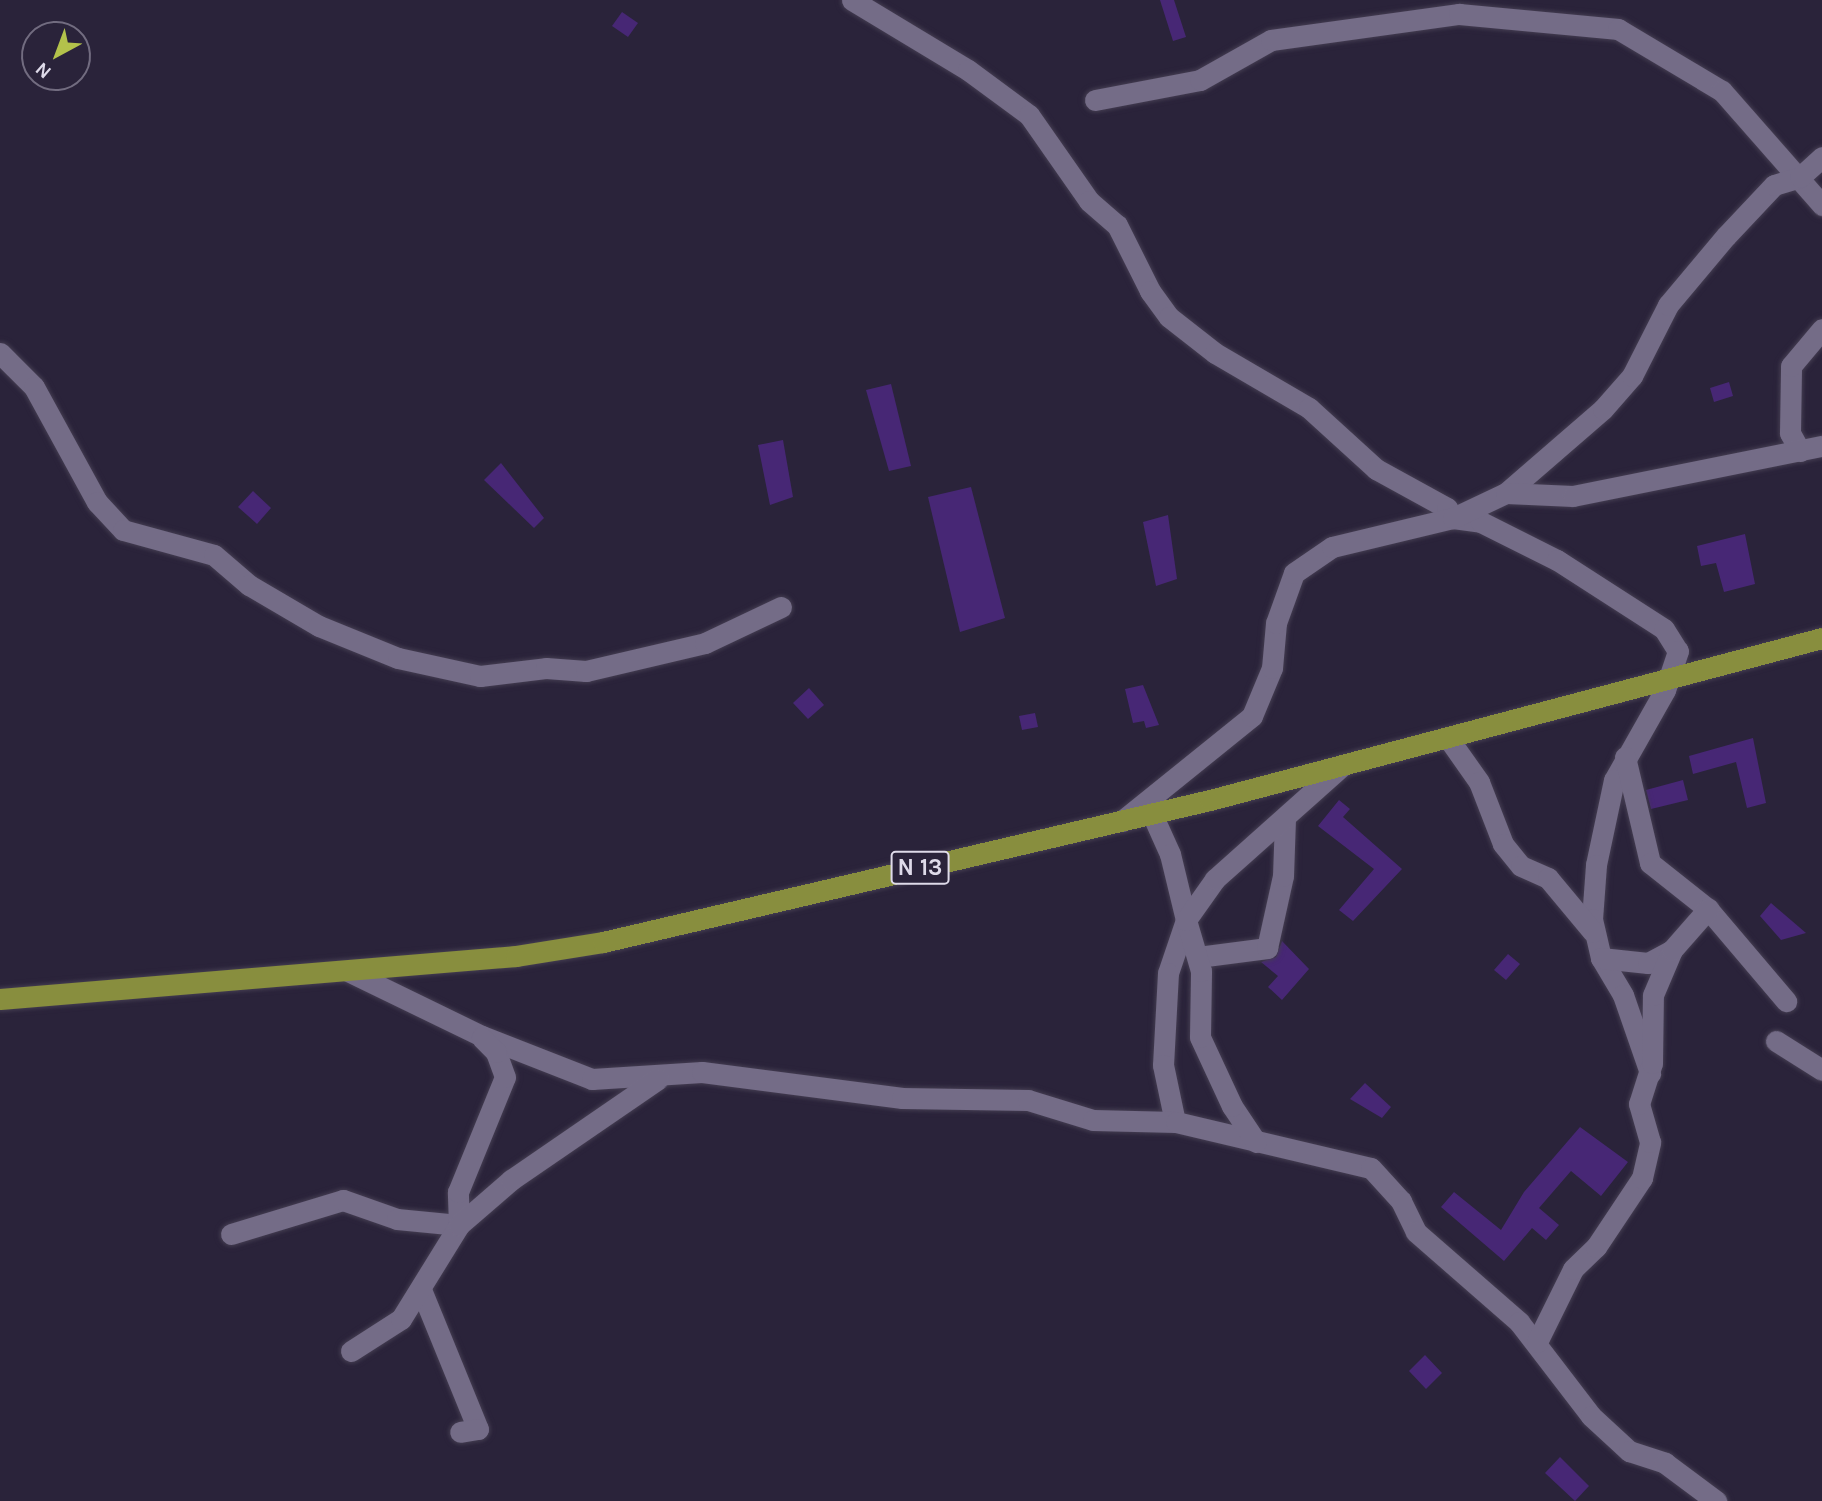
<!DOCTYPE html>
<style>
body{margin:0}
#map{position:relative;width:1822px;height:1501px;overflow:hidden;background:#2a233a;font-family:Karla,sans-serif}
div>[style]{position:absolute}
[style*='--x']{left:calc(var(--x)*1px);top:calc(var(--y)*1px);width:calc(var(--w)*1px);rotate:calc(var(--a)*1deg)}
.building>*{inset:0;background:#472775}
.roads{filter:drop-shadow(0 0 2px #443d51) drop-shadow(0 0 2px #443d51)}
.street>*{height:21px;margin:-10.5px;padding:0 10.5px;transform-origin:10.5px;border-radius:10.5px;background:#746c87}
.primary>*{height:21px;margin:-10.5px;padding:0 10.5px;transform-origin:10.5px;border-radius:10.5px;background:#888e3e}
span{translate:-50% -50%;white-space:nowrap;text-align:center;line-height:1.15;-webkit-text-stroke:7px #2a233a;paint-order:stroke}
.shield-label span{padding:2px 5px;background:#2a233a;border:2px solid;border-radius:5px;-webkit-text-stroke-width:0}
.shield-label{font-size:23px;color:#dedae9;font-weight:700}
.north{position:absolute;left:21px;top:21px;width:70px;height:70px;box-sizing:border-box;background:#2a233a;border:2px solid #726c80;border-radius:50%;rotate:221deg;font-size:19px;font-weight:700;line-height:28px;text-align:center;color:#dedae9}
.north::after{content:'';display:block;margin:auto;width:24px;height:32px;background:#b3c24b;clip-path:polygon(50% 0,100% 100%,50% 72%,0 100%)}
</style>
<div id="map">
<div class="building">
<div style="clip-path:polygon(1160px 0,1174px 0,1186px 37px,1173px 41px)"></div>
<div style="clip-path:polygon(622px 12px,638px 23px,628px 37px,612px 26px)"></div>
<div style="clip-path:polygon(1729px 382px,1733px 396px,1714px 402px,1710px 388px)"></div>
<div style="clip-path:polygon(891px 384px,911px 466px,889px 471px,866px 390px)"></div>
<div style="clip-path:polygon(783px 440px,793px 497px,770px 505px,758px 445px)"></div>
<div style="clip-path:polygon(501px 463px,544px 518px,534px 528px,484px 480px)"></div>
<div style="clip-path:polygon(971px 487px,1005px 618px,960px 632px,928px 497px)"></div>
<div style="clip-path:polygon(253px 491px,271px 508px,257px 524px,238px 507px)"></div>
<div style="clip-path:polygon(1168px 515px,1177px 579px,1156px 586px,1143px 522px)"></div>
<div style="clip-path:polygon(1745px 534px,1755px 584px,1724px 592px,1716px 563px,1701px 566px,1697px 546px)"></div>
<div style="clip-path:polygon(1143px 685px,1159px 725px,1146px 728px,1144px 721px,1133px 723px,1125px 689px)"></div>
<div style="clip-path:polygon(809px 688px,824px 705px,808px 719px,793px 703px)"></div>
<div style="clip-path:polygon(1035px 713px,1038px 727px,1022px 730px,1019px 716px)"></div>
<div style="clip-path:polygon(1753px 738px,1766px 803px,1747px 808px,1736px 762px,1693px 774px,1689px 756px)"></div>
<div style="clip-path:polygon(1683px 780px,1688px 800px,1651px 809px,1646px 790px)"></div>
<div style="clip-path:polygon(1339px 800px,1350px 809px,1343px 817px,1402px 869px,1353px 921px,1339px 910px,1374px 869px,1318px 826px)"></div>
<div style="clip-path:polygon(1771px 903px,1806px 933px,1781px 940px,1760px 916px)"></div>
<div style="clip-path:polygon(1282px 941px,1309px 969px,1282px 1000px,1268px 987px,1278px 976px,1261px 962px,1276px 957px)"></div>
<div style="clip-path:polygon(1508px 954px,1520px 964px,1506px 980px,1494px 970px)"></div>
<div style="clip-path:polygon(1365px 1083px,1391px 1107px,1382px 1118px,1350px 1099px)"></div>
<div style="clip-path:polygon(1580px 1127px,1628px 1162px,1601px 1196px,1571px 1171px,1539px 1208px,1559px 1225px,1546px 1240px,1532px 1228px,1504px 1261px,1441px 1207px,1454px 1192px,1501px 1230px,1524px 1192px)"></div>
<div style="clip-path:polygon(1425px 1355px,1442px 1373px,1426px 1389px,1409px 1371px)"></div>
<div style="clip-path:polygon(1560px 1457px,1589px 1486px,1575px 1501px,1545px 1473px)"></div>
</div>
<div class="roads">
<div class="street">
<div style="--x:852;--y:0;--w:135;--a:31.1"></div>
<div style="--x:968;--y:70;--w:76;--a:36.4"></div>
<div style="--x:1029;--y:115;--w:105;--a:55.1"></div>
<div style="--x:1089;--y:201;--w:37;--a:41"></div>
<div style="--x:1117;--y:225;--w:74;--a:63.4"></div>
<div style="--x:1150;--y:291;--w:32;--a:54"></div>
<div style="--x:1169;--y:317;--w:58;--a:38"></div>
<div style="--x:1215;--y:353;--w:109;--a:30.3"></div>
<div style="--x:1309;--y:408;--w:91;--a:42.3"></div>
<div style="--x:1376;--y:469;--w:81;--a:28.8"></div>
<div style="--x:1447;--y:508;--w:12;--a:59"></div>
<div style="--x:1453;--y:518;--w:28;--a:8"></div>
<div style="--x:1481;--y:522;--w:85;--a:26.6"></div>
<div style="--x:1557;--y:560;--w:127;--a:32.8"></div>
<div style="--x:1664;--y:629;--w:26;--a:58"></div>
<div style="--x:1678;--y:651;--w:41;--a:108.4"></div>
<div style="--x:1665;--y:690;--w:103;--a:119.5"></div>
<div style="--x:1614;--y:780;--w:87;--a:102"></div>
<div style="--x:1596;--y:865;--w:54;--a:94.2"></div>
<div style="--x:1592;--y:919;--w:40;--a:77"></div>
<div style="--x:1601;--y:958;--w:43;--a:59.3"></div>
<div style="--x:1623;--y:995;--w:83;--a:70.9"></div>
<div style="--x:1095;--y:100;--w:107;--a:-10.8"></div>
<div style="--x:1200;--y:80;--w:81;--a:-29.4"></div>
<div style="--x:1271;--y:40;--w:190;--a:-7.9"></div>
<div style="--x:1459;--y:14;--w:160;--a:5.4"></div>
<div style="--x:1618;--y:29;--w:121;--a:30.8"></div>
<div style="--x:1722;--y:91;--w:152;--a:48.7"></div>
<div style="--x:0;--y:353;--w:48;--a:45"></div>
<div style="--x:34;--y:387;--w:131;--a:61.3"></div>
<div style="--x:97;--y:502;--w:38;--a:47"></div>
<div style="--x:123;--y:530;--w:94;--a:15.4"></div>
<div style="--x:214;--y:555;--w:46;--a:40.6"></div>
<div style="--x:249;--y:585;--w:81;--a:30.4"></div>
<div style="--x:319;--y:626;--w:85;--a:22.1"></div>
<div style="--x:398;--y:658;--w:84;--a:12.4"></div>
<div style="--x:480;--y:676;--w:66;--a:-6.9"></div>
<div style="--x:546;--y:668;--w:40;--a:4.3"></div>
<div style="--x:586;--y:671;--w:122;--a:-13.2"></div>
<div style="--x:705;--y:643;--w:84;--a:-25.3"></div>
<div style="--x:1800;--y:451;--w:21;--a:-119"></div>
<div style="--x:1790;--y:433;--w:67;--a:-89.1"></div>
<div style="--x:1791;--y:366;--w:48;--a:-50"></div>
<div style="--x:1506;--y:493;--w:128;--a:-40.9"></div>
<div style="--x:1603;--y:409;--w:44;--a:-48.7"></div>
<div style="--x:1632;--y:376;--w:80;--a:-63.1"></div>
<div style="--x:1668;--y:305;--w:90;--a:-50"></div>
<div style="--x:1726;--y:236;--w:70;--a:-46.7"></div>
<div style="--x:1774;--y:185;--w:27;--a:-17"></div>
<div style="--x:1800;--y:177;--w:30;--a:-42"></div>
<div style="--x:1448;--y:738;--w:54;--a:54.8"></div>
<div style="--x:1479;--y:782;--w:66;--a:68.8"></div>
<div style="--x:1503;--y:844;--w:28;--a:51"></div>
<div style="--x:1521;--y:866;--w:30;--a:24"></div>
<div style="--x:1548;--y:878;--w:70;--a:50.2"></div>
<div style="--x:1625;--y:757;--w:109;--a:76.7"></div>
<div style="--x:1650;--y:863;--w:74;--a:38.4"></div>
<div style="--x:1708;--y:909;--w:121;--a:49.7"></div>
<div style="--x:1152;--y:814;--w:44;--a:65.8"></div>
<div style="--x:1170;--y:854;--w:68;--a:76.4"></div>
<div style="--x:1186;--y:920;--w:56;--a:108.8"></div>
<div style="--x:1168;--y:973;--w:92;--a:93.1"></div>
<div style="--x:1163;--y:1065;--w:58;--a:78.1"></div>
<div style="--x:1122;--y:821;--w:167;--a:-38.9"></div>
<div style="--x:1252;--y:716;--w:52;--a:-67.4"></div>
<div style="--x:1272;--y:668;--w:45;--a:-84.9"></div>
<div style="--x:1276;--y:623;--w:53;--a:-70.2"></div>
<div style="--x:1294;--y:573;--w:46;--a:-34.4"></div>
<div style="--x:1332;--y:547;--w:124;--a:-13.5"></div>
<div style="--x:1453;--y:518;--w:59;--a:-25.3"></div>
<div style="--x:1506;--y:493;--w:67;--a:2.6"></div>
<div style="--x:1573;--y:496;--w:254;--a:-11.4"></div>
<div style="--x:1198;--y:957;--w:70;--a:-7.4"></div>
<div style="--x:1267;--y:948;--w:74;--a:-77.5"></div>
<div style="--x:1283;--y:876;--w:56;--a:-88"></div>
<div style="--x:1601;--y:958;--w:47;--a:6.1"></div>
<div style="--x:1648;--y:963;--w:27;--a:-28"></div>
<div style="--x:348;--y:971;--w:149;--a:25.9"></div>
<div style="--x:482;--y:1036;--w:118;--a:21.4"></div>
<div style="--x:592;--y:1079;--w:110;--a:-3.6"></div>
<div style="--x:702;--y:1072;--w:202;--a:7.4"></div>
<div style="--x:902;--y:1098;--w:126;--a:0.9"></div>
<div style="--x:1028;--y:1100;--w:68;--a:17.1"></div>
<div style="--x:1093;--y:1120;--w:83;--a:1.4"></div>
<div style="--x:1176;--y:1122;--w:200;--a:13.3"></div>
<div style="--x:1371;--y:1168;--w:45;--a:47.7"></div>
<div style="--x:1401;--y:1201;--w:34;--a:64"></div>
<div style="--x:1416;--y:1232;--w:137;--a:41.1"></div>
<div style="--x:1519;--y:1322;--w:118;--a:52.5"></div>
<div style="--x:1591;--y:1416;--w:52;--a:42.6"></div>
<div style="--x:1629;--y:1451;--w:38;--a:18"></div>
<div style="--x:1665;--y:1463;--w:64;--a:36.7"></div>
<div style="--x:1776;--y:1041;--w:54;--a:32.2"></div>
<div style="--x:1256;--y:1142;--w:43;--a:-123.7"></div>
<div style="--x:1232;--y:1106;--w:76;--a:-114.9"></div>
<div style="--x:1200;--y:1037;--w:66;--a:-89.1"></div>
<div style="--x:1201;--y:971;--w:53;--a:-106.4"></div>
<div style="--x:1186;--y:920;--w:50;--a:-54.7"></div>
<div style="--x:1215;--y:879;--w:170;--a:-41.7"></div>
<div style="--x:231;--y:1234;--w:117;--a:-16.9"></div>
<div style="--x:343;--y:1200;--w:57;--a:19.4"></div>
<div style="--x:397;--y:1219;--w:62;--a:5.5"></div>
<div style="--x:459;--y:1225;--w:33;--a:-92"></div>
<div style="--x:458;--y:1192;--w:124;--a:-67.8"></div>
<div style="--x:505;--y:1077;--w:27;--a:-110"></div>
<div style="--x:496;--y:1052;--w:20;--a:-135"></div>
<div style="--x:422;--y:1292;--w:148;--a:67.8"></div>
<div style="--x:478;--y:1429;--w:18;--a:171"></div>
<div style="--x:1537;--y:1342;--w:81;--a:-63.7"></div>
<div style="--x:1573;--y:1269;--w:32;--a:-44"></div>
<div style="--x:1596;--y:1247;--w:83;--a:-56.3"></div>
<div style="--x:1642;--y:1178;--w:37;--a:-77"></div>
<div style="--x:1650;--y:1142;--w:40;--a:-106"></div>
<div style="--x:1639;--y:1104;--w:43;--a:-72.4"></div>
<div style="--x:1652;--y:1063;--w:68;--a:-89.2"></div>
<div style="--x:1653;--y:995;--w:49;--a:-67.1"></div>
<div style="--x:1672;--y:950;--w:55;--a:-48.7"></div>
<div style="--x:351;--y:1351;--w:59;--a:-32.6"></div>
<div style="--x:401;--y:1319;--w:110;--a:-58.3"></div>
<div style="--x:459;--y:1225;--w:69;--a:-40.9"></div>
<div style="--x:511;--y:1180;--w:178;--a:-34.5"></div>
</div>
<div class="primary">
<div style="--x:0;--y:999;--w:518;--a:-4.76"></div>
<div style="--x:516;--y:956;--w:88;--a:-9.1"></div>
<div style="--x:603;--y:942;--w:623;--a:-13.17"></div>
<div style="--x:1210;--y:800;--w:633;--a:-14.83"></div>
</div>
</div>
<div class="shield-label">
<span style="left:920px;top:868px">N 13</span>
</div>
<div class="north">N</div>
</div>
